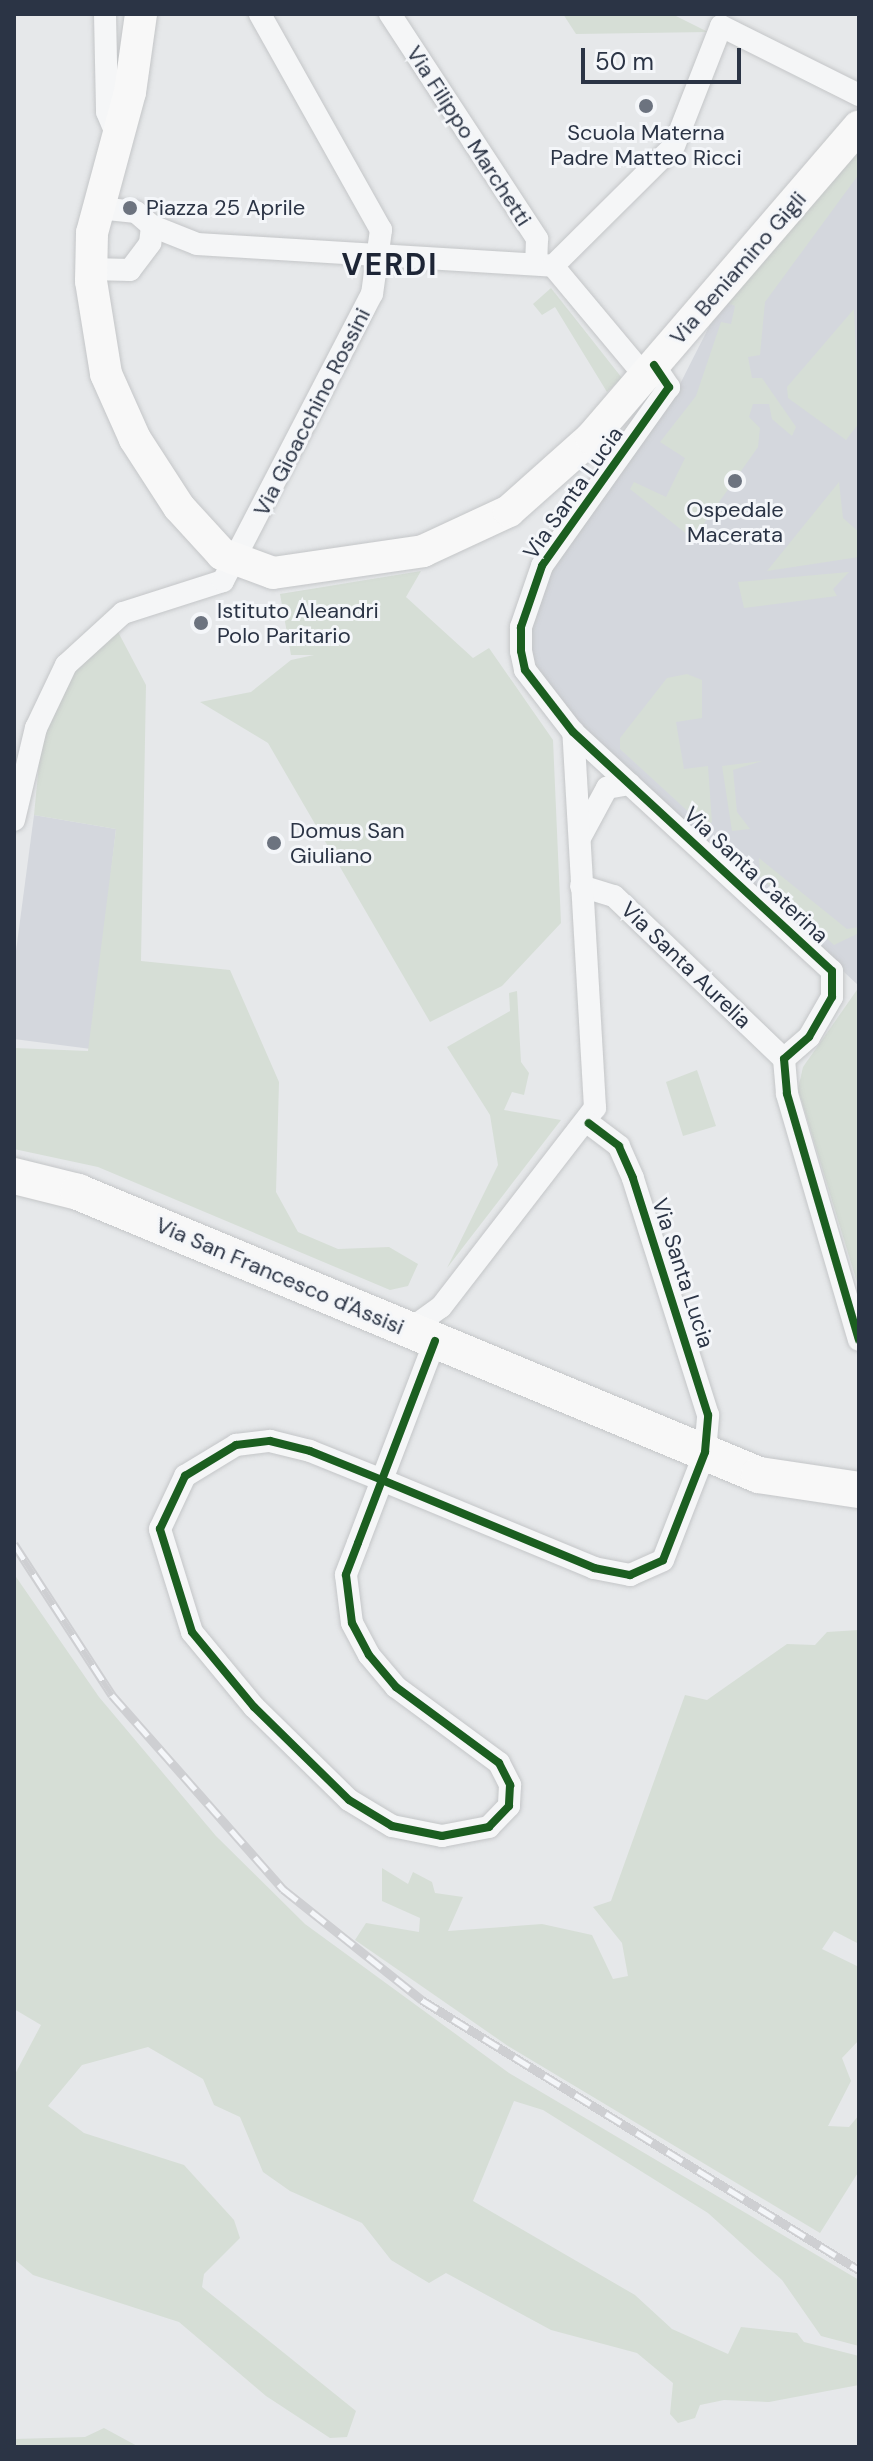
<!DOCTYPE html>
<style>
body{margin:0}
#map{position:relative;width:873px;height:2461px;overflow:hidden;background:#e6e8ea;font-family:"DM Sans",sans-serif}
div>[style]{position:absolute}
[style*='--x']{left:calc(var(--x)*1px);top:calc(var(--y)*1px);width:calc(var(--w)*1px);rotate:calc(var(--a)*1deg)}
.built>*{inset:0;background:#d4d7dd}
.green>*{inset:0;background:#d6ded6}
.roads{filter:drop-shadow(0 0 2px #c4c6c8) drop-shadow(0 0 2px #c4c6c8)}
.street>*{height:22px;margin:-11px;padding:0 11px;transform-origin:11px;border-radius:11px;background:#f5f6f7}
.secondary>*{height:32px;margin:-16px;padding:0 16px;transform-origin:16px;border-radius:16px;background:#f8f8f8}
.primary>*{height:36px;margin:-18px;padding:0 18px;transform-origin:18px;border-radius:18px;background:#f8f8f8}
.rail>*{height:9px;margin-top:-4.5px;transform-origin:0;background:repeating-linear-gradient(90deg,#f4f6f9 0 18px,#cecfd2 0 36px);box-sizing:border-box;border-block:2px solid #cecfd2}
.cycleway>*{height:8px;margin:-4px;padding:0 4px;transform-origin:4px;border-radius:4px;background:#1b5e20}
.dots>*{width:22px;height:22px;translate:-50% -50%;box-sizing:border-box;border:4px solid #f4f6f9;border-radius:50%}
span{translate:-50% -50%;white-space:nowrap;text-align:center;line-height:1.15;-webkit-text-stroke:6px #f4f6f9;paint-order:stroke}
.poi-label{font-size:22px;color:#2b3445}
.left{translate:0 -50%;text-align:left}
.street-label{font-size:22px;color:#2b3445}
.district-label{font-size:30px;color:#1d2536;font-weight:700;letter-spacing:2px}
.frame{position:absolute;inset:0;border:16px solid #2b3445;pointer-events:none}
.scale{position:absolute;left:581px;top:48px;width:160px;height:36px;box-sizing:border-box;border:4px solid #2b3445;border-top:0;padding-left:10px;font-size:24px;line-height:28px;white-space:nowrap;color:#2b3445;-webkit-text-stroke:6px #f4f6f9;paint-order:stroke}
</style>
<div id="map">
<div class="built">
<div style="clip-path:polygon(859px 135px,859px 986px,561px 708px,537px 675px,528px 628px,544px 575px,678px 388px,722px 301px)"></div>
<div style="clip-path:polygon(34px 815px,116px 829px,91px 1049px,14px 1039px,14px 966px)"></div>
</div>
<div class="green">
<div style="clip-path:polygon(563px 14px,672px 14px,708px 32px,576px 34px)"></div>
<div style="clip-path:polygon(859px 143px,859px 174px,765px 302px,760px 355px,748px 357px,752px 378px,762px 378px,796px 427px,792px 436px,772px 419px,769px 404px,753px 404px,749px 417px,760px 428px,758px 447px,693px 539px,630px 489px,634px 482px,666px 497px,685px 458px,660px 442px,696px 396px,721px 322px,731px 324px,735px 306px,726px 302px)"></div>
<div style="clip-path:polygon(551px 288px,622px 378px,607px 392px,555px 307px,542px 315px,533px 304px)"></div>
<div style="clip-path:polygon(854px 309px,859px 423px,846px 440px,788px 398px,787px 387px)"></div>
<div style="clip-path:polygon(839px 482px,843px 518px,859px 532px,859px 557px,767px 571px)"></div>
<div style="clip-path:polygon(421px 571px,406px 597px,473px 658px,489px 648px,553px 740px,561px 923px,502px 986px,430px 1022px,268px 743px,200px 702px,251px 692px,291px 660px,314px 655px,291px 655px,280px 594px)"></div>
<div style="clip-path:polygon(849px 572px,833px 589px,837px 596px,744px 608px,738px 582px)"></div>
<div style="clip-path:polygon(116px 628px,146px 685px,141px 961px,230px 970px,279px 1082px,276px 1192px,298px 1232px,338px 1249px,389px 1247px,418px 1264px,408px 1286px,390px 1290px,98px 1167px,14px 1149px,14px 1048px,88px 1051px,116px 829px,34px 815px,41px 743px,70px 675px)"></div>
<div style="clip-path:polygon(687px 674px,702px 680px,702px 718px,676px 722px,684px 769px,708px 766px,712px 822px,705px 827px,620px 749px,620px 738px,667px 678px)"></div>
<div style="clip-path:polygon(762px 761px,733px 770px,737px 812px,750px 829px,732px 831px,722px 766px)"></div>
<div style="clip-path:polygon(759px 858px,847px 929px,859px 927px,859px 933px,834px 945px,760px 877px)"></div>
<div style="clip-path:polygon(859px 987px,859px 1289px,798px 1089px,803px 1067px)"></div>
<div style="clip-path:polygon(517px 991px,521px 1062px,529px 1073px,524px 1095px,512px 1092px,504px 1110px,561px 1120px,447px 1268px,498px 1165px,490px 1115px,447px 1047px,510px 1011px,509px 993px)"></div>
<div style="clip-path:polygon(697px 1070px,716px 1126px,683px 1136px,666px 1082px)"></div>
<div style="clip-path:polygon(14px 1574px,99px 1697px,216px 1836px,305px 1924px,509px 2073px,859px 2280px,859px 2346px,821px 2336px,782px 2280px,708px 2213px,543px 2110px,514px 2101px,473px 2201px,635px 2295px,672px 2329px,728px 2354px,741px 2327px,797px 2333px,804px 2342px,859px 2356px,859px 2385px,769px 2402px,724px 2400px,700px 2405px,695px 2418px,678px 2423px,670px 2414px,673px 2383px,637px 2353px,551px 2330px,446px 2273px,429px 2283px,391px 2260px,362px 2223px,290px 2191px,263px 2172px,240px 2117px,214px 2105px,203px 2079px,148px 2047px,82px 2065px,48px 2106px,84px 2133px,184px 2165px,234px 2220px,240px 2238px,204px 2274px,202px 2287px,356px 2411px,347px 2437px,330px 2438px,266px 2396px,179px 2322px,33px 2275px,14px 2259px,14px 2076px,41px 2025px,14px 2009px)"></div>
<div style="clip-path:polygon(859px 1630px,859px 1944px,834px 1931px,822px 1949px,859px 1967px,859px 2040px,842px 2058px,851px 2081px,828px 2126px,849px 2127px,859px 2115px,859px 2171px,820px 2233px,508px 2046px,355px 1940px,366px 1923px,419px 1932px,420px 1918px,382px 1901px,382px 1868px,408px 1884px,413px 1872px,432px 1882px,435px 1893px,463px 1897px,448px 1931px,542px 1924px,592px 1935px,613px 1979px,628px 1976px,622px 1943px,593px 1907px,611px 1901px,685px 1695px,707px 1700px,787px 1644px,815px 1645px,827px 1632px)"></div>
<div style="clip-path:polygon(104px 2428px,139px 2447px,14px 2447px,14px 2439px,85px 2437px)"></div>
</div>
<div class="roads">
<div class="street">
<div style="--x:105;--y:14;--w:98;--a:88.8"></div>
<div style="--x:107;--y:112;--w:26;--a:67"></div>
<div style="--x:390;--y:14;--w:269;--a:56.8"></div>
<div style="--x:537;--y:239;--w:23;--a:92"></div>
<div style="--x:152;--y:226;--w:48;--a:21.8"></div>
<div style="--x:197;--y:244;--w:357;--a:3.5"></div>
<div style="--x:553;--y:266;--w:170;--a:-44.8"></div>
<div style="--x:674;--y:146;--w:129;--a:-68.6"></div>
<div style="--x:721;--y:26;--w:154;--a:26.6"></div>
<div style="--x:553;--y:266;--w:143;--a:50.1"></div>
<div style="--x:90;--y:269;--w:40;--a:1.4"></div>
<div style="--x:130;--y:270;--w:34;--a:-53"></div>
<div style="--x:150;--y:243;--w:17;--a:-83"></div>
<div style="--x:152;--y:226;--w:21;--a:-139"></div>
<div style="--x:136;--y:212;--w:38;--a:-174"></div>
<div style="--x:654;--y:365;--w:27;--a:56"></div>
<div style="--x:669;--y:387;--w:219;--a:125.4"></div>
<div style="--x:542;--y:566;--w:65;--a:109"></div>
<div style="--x:521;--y:627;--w:24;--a:90"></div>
<div style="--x:521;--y:651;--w:19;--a:78"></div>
<div style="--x:525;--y:670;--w:78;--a:52.3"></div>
<div style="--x:573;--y:732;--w:352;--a:42.7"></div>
<div style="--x:832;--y:971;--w:26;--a:90"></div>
<div style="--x:832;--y:997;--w:46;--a:119.9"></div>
<div style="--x:809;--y:1037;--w:33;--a:139"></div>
<div style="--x:784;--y:1059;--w:35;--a:85"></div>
<div style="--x:787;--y:1094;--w:256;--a:73.7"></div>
<div style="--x:14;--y:820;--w:95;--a:-76.6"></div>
<div style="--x:36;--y:728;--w:70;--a:-64.5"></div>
<div style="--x:66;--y:665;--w:77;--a:-42.4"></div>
<div style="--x:123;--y:613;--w:105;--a:-17.7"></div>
<div style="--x:223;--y:581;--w:323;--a:-62.6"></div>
<div style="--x:372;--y:294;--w:65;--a:-82"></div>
<div style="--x:381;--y:230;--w:248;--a:-119.3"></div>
<div style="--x:581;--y:836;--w:55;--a:-61.6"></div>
<div style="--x:607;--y:788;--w:23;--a:-10"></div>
<div style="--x:581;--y:886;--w:34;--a:17"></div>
<div style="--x:614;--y:896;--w:236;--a:43.8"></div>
<div style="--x:409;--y:1330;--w:39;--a:-36"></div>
<div style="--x:441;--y:1307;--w:252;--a:-52.3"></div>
<div style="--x:595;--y:1108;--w:377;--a:-93.3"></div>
<div style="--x:435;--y:1341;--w:149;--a:110.9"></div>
<div style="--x:382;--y:1480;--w:67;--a:110.9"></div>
<div style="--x:358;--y:1543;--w:34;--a:111"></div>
<div style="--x:346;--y:1575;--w:48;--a:82.9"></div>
<div style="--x:352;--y:1623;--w:36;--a:62"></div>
<div style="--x:369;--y:1655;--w:42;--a:49.8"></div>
<div style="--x:396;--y:1687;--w:128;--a:36.4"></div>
<div style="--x:499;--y:1763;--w:25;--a:63"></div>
<div style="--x:510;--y:1785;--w:21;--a:93"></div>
<div style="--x:509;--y:1806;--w:29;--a:134"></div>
<div style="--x:489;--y:1827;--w:48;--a:169.2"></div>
<div style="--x:442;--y:1836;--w:51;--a:-168.7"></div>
<div style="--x:392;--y:1826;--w:50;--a:-148.8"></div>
<div style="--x:349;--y:1800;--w:133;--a:-135.6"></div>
<div style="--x:254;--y:1707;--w:97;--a:-129.6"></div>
<div style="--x:192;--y:1632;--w:108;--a:-107.3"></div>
<div style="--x:160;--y:1529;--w:59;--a:-64.7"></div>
<div style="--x:185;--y:1476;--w:60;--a:-31.3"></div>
<div style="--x:236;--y:1445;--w:34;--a:-7"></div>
<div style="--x:270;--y:1441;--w:41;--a:14"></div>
<div style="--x:310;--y:1451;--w:78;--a:21.9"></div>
<div style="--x:382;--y:1480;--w:230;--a:22.5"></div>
<div style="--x:594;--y:1568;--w:37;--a:11"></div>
<div style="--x:630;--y:1575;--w:36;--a:-24"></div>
<div style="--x:663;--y:1560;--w:116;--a:-68.7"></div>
<div style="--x:705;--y:1452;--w:37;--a:-85"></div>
<div style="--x:708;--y:1415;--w:249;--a:-107.6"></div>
<div style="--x:633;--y:1178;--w:35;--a:-114"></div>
<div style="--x:619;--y:1146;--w:38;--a:-143"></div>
</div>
<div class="secondary">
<div style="--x:141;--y:14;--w:79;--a:98"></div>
<div style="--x:130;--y:92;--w:146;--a:105.1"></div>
<div style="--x:92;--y:233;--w:48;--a:91.2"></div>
<div style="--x:91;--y:281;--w:94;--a:80.8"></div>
<div style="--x:106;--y:374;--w:71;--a:66"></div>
<div style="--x:135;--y:439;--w:81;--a:57.1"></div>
<div style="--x:179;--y:507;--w:64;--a:47.5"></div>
<div style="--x:222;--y:554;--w:54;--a:20.4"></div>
<div style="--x:273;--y:573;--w:152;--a:-8.3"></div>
<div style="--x:423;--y:551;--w:95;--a:-24.9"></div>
<div style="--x:509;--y:511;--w:110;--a:-41.7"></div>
<div style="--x:591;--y:438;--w:411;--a:-49.3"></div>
</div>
<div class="primary">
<div style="--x:14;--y:1176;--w:66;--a:14"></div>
<div style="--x:78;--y:1192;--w:737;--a:22.57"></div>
<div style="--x:759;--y:1475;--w:101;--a:8.5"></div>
</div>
</div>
<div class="rail">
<div style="--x:14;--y:1544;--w:180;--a:57"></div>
<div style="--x:112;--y:1695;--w:259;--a:48.6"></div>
<div style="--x:283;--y:1889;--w:178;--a:38.6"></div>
<div style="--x:422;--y:2000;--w:514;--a:31.71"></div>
</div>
<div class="cycleway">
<div style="--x:654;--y:365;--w:27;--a:56"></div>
<div style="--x:669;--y:387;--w:219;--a:125.4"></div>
<div style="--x:542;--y:566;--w:65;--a:109"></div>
<div style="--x:521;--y:627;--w:24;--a:90"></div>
<div style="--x:521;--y:651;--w:19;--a:78"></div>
<div style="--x:525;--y:670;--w:78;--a:52.3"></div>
<div style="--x:573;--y:732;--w:352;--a:42.7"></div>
<div style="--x:832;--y:971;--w:26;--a:90"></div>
<div style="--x:832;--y:997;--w:46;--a:119.9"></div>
<div style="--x:809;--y:1037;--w:33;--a:139"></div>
<div style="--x:784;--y:1059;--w:35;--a:85"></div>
<div style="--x:787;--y:1094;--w:256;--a:73.7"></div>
<div style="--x:435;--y:1341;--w:149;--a:110.9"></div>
<div style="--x:382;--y:1480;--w:67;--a:110.9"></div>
<div style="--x:358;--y:1543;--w:34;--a:111"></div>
<div style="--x:346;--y:1575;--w:48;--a:82.9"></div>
<div style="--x:352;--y:1623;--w:36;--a:62"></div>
<div style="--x:369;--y:1655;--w:42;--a:49.8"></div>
<div style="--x:396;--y:1687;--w:128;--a:36.4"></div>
<div style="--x:499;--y:1763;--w:25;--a:63"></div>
<div style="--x:510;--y:1785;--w:21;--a:93"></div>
<div style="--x:509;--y:1806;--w:29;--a:134"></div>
<div style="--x:489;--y:1827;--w:48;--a:169.2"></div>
<div style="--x:442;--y:1836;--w:51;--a:-168.7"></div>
<div style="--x:392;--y:1826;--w:50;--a:-148.8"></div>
<div style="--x:349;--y:1800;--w:133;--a:-135.6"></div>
<div style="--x:254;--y:1707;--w:97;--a:-129.6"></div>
<div style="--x:192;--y:1632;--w:108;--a:-107.3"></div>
<div style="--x:160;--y:1529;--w:59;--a:-64.7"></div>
<div style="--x:185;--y:1476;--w:60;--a:-31.3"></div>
<div style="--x:236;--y:1445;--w:34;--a:-7"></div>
<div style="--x:270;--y:1441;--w:41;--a:14"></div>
<div style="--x:310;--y:1451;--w:78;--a:21.9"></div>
<div style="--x:382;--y:1480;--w:230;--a:22.5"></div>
<div style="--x:594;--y:1568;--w:37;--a:11"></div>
<div style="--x:630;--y:1575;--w:36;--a:-24"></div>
<div style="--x:663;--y:1560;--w:116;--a:-68.7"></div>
<div style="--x:705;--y:1452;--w:37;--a:-85"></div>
<div style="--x:708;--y:1415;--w:249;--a:-107.6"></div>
<div style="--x:633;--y:1178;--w:35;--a:-114"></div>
<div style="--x:619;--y:1146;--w:38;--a:-143"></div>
</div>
<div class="dots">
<div style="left:646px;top:106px;background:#6c737f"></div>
<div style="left:130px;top:208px;background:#6c737f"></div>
<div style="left:735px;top:481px;background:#6c737f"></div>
<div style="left:201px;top:623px;background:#6c737f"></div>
<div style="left:274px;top:843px;background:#6c737f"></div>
</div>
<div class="poi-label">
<span style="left:646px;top:145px">Scuola Materna<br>Padre Matteo Ricci</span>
<span class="left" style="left:146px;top:208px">Piazza 25 Aprile</span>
<span style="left:735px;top:522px">Ospedale<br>Macerata</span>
<span class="left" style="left:217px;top:623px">Istituto Aleandri<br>Polo Paritario</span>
<span class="left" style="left:290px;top:843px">Domus San<br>Giuliano</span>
</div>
<div class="street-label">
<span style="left:469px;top:136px;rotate:57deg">Via Filippo Marchetti</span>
<span style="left:738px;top:268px;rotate:-49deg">Via Beniamino Gigli</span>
<span style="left:312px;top:412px;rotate:-63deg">Via Gioacchino Rossini</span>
<span style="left:573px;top:493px;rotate:-55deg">Via Santa Lucia</span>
<span style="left:756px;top:875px;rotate:43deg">Via Santa Caterina</span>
<span style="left:686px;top:965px;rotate:44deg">Via Santa Aurelia</span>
<span style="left:683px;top:1273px;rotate:72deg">Via Santa Lucia</span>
<span style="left:280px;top:1276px;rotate:23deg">Via San Francesco d'Assisi</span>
</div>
<div class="district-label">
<span style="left:390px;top:265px">VERDI</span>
</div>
<div class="frame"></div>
<div class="scale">50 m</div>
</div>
